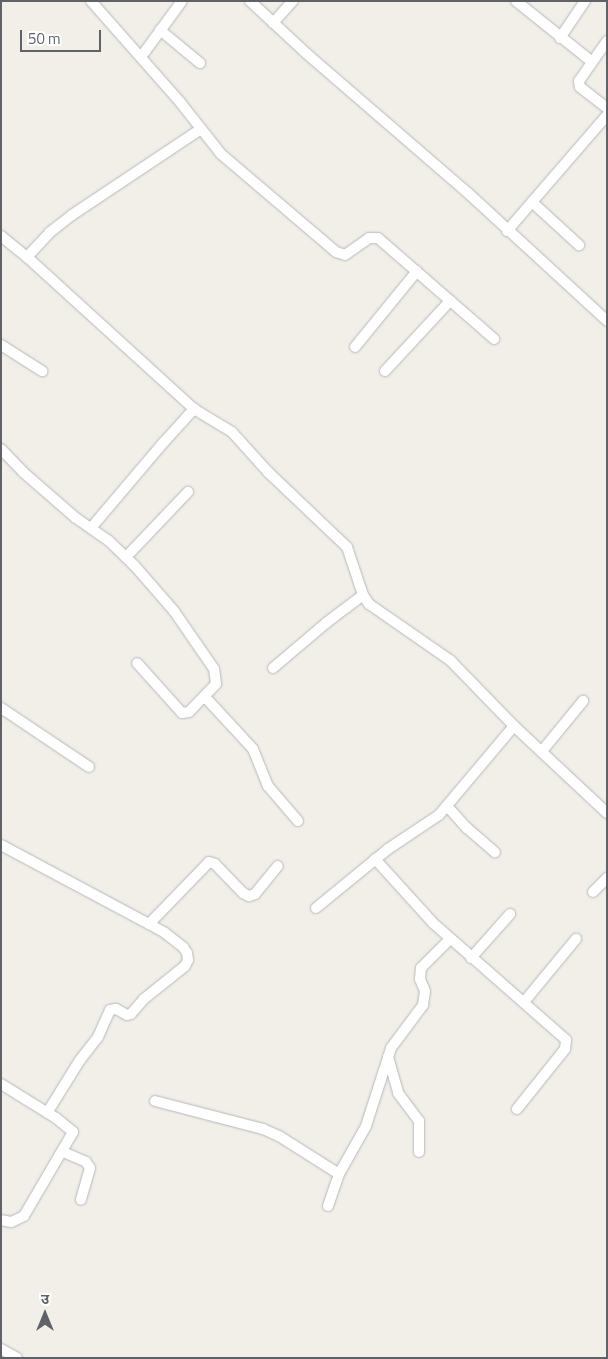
<!DOCTYPE html>
<meta charset="utf-8">
<style>
body{margin:0}
#map{position:relative;width:608px;height:1359px;overflow:hidden;background:#f1efe8;font-family:"Titillium Web","Noto Sans Devanagari",sans-serif}
div>[style]{position:absolute}
[style*='--x']{left:calc(var(--x)*1px);top:calc(var(--y)*1px);width:calc(var(--w)*1px);rotate:calc(var(--a)*1deg)}
.roads{filter:drop-shadow(0 0 1px #b5b8bc) drop-shadow(0 0 1px #b5b8bc)}
.minor>*{height:10px;margin:-5px;padding:0 5px;transform-origin:5px;border-radius:5px;background:#fff}
span{translate:-50% -50%;white-space:nowrap;text-align:center;line-height:1.15;-webkit-text-stroke:5px #fff;paint-order:stroke}
.frame{position:absolute;inset:0;border:2px solid #5f6368;pointer-events:none}
.north{position:absolute;left:20px;top:1289px;width:50px;height:50px;-webkit-text-stroke:4px #fff;paint-order:stroke;rotate:0deg;font-size:14px;font-weight:700;line-height:20px;text-align:center;color:#5f6368}
.north::after{content:'';display:block;margin:auto;width:18px;height:22px;background:#5f6368;clip-path:polygon(50% 0,100% 100%,50% 72%,0 100%)}
.scale{position:absolute;left:20px;top:30px;width:81px;height:22px;box-sizing:border-box;border:2px solid #5f6368;border-top:0;padding-left:6px;font-size:15px;line-height:18px;white-space:nowrap;color:#5f6368;-webkit-text-stroke:4px #fff;paint-order:stroke}
</style>
<div id="map">
<div class="roads">
<div class="minor">
<div style="--x:91;--y:1;--w:135;--a:48.6"></div>
<div style="--x:180;--y:102;--w:66;--a:51.7"></div>
<div style="--x:221;--y:154;--w:151;--a:40.4"></div>
<div style="--x:336;--y:252;--w:9;--a:18"></div>
<div style="--x:345;--y:255;--w:29;--a:-35"></div>
<div style="--x:369;--y:238;--w:9;--a:0"></div>
<div style="--x:378;--y:238;--w:154;--a:41"></div>
<div style="--x:250;--y:1;--w:78;--a:42.9"></div>
<div style="--x:307;--y:54;--w:213;--a:40.8"></div>
<div style="--x:468;--y:193;--w:189;--a:42.6"></div>
<div style="--x:516;--y:1;--w:96;--a:38.7"></div>
<div style="--x:273;--y:23;--w:30;--a:-48"></div>
<div style="--x:160;--y:30;--w:52;--a:39.5"></div>
<div style="--x:560;--y:38;--w:45;--a:-56"></div>
<div style="--x:607;--y:41;--w:49;--a:125"></div>
<div style="--x:579;--y:81;--w:6;--a:81"></div>
<div style="--x:580;--y:87;--w:34;--a:38"></div>
<div style="--x:141;--y:57;--w:69;--a:-53.8"></div>
<div style="--x:532;--y:202;--w:64;--a:42.5"></div>
<div style="--x:507;--y:231;--w:153;--a:-49.2"></div>
<div style="--x:1;--y:236;--w:33;--a:39"></div>
<div style="--x:27;--y:257;--w:226;--a:42.3"></div>
<div style="--x:194;--y:409;--w:44;--a:31.2"></div>
<div style="--x:232;--y:432;--w:54;--a:48"></div>
<div style="--x:268;--y:472;--w:109;--a:43.5"></div>
<div style="--x:347;--y:547;--w:51;--a:71.6"></div>
<div style="--x:363;--y:595;--w:11;--a:56"></div>
<div style="--x:369;--y:604;--w:98;--a:34.7"></div>
<div style="--x:450;--y:660;--w:92;--a:45.9"></div>
<div style="--x:514;--y:726;--w:127;--a:43.1"></div>
<div style="--x:27;--y:257;--w:33;--a:-47"></div>
<div style="--x:49;--y:233;--w:29;--a:-38"></div>
<div style="--x:72;--y:215;--w:155;--a:-33.7"></div>
<div style="--x:1;--y:345;--w:49;--a:32.4"></div>
<div style="--x:355;--y:347;--w:98;--a:-50.8"></div>
<div style="--x:385;--y:371;--w:96;--a:-47.1"></div>
<div style="--x:1;--y:449;--w:32;--a:46"></div>
<div style="--x:23;--y:472;--w:70;--a:41"></div>
<div style="--x:76;--y:518;--w:40;--a:34.9"></div>
<div style="--x:109;--y:541;--w:35;--a:44"></div>
<div style="--x:134;--y:565;--w:61;--a:49"></div>
<div style="--x:174;--y:611;--w:70;--a:55.4"></div>
<div style="--x:214;--y:669;--w:15;--a:82"></div>
<div style="--x:216;--y:684;--w:39;--a:134"></div>
<div style="--x:189;--y:712;--w:7;--a:172"></div>
<div style="--x:182;--y:713;--w:67;--a:-132"></div>
<div style="--x:91;--y:528;--w:113;--a:-49.7"></div>
<div style="--x:164;--y:442;--w:45;--a:-47.7"></div>
<div style="--x:126;--y:557;--w:90;--a:-46.4"></div>
<div style="--x:273;--y:668;--w:70;--a:-40.3"></div>
<div style="--x:326;--y:623;--w:46;--a:-37.1"></div>
<div style="--x:205;--y:697;--w:71;--a:47.3"></div>
<div style="--x:253;--y:749;--w:40;--a:68"></div>
<div style="--x:268;--y:786;--w:46;--a:49.4"></div>
<div style="--x:1;--y:708;--w:106;--a:33.8"></div>
<div style="--x:542;--y:751;--w:65;--a:-50.6"></div>
<div style="--x:447;--y:806;--w:30;--a:48"></div>
<div style="--x:467;--y:828;--w:37;--a:41"></div>
<div style="--x:1;--y:845;--w:168;--a:28.1"></div>
<div style="--x:149;--y:924;--w:18;--a:29"></div>
<div style="--x:165;--y:933;--w:23;--a:38"></div>
<div style="--x:183;--y:947;--w:7;--a:56"></div>
<div style="--x:187;--y:953;--w:7;--a:82"></div>
<div style="--x:188;--y:960;--w:7;--a:117"></div>
<div style="--x:185;--y:966;--w:53;--a:141.2"></div>
<div style="--x:144;--y:999;--w:20;--a:131"></div>
<div style="--x:131;--y:1014;--w:4;--a:166"></div>
<div style="--x:127;--y:1015;--w:13;--a:-151"></div>
<div style="--x:116;--y:1009;--w:6;--a:171"></div>
<div style="--x:110;--y:1010;--w:30;--a:114"></div>
<div style="--x:98;--y:1037;--w:29;--a:128"></div>
<div style="--x:80;--y:1060;--w:62;--a:121.9"></div>
<div style="--x:375;--y:859;--w:86;--a:47.8"></div>
<div style="--x:433;--y:923;--w:177;--a:41.3"></div>
<div style="--x:566;--y:1040;--w:9;--a:96"></div>
<div style="--x:565;--y:1049;--w:77;--a:128.7"></div>
<div style="--x:593;--y:892;--w:20;--a:-45"></div>
<div style="--x:316;--y:908;--w:93;--a:-39.3"></div>
<div style="--x:388;--y:849;--w:61;--a:-33.7"></div>
<div style="--x:439;--y:815;--w:116;--a:-49.9"></div>
<div style="--x:149;--y:924;--w:86;--a:-45.9"></div>
<div style="--x:209;--y:862;--w:6;--a:18"></div>
<div style="--x:215;--y:864;--w:40;--a:46"></div>
<div style="--x:243;--y:893;--w:7;--a:27"></div>
<div style="--x:249;--y:896;--w:6;--a:-18"></div>
<div style="--x:255;--y:894;--w:36;--a:-51"></div>
<div style="--x:471;--y:958;--w:59;--a:-48.4"></div>
<div style="--x:524;--y:1002;--w:82;--a:-50.5"></div>
<div style="--x:388;--y:1057;--w:37;--a:74"></div>
<div style="--x:398;--y:1093;--w:35;--a:53"></div>
<div style="--x:419;--y:1121;--w:31;--a:90"></div>
<div style="--x:1;--y:1084;--w:65;--a:31.7"></div>
<div style="--x:56;--y:1118;--w:22;--a:39"></div>
<div style="--x:73;--y:1132;--w:97;--a:120.3"></div>
<div style="--x:24;--y:1216;--w:14;--a:155"></div>
<div style="--x:11;--y:1222;--w:10;--a:-169"></div>
<div style="--x:155;--y:1101;--w:112;--a:14.5"></div>
<div style="--x:263;--y:1129;--w:17;--a:24"></div>
<div style="--x:279;--y:1136;--w:71;--a:32.3"></div>
<div style="--x:63;--y:1152;--w:25;--a:23"></div>
<div style="--x:86;--y:1162;--w:7;--a:56"></div>
<div style="--x:90;--y:1168;--w:33;--a:106"></div>
<div style="--x:328;--y:1206;--w:34;--a:-71"></div>
<div style="--x:339;--y:1174;--w:55;--a:-60.6"></div>
<div style="--x:366;--y:1126;--w:82;--a:-72.2"></div>
<div style="--x:391;--y:1048;--w:54;--a:-53.3"></div>
<div style="--x:423;--y:1005;--w:14;--a:-82"></div>
<div style="--x:425;--y:991;--w:13;--a:-113"></div>
<div style="--x:420;--y:979;--w:11;--a:-85"></div>
<div style="--x:421;--y:968;--w:41;--a:-45"></div>
<div style="--x:1;--y:1349;--w:18;--a:29"></div>
</div>
</div>
<div class="frame"></div>
<div class="north">उ</div>
<div class="scale">50 m</div>
</div>
